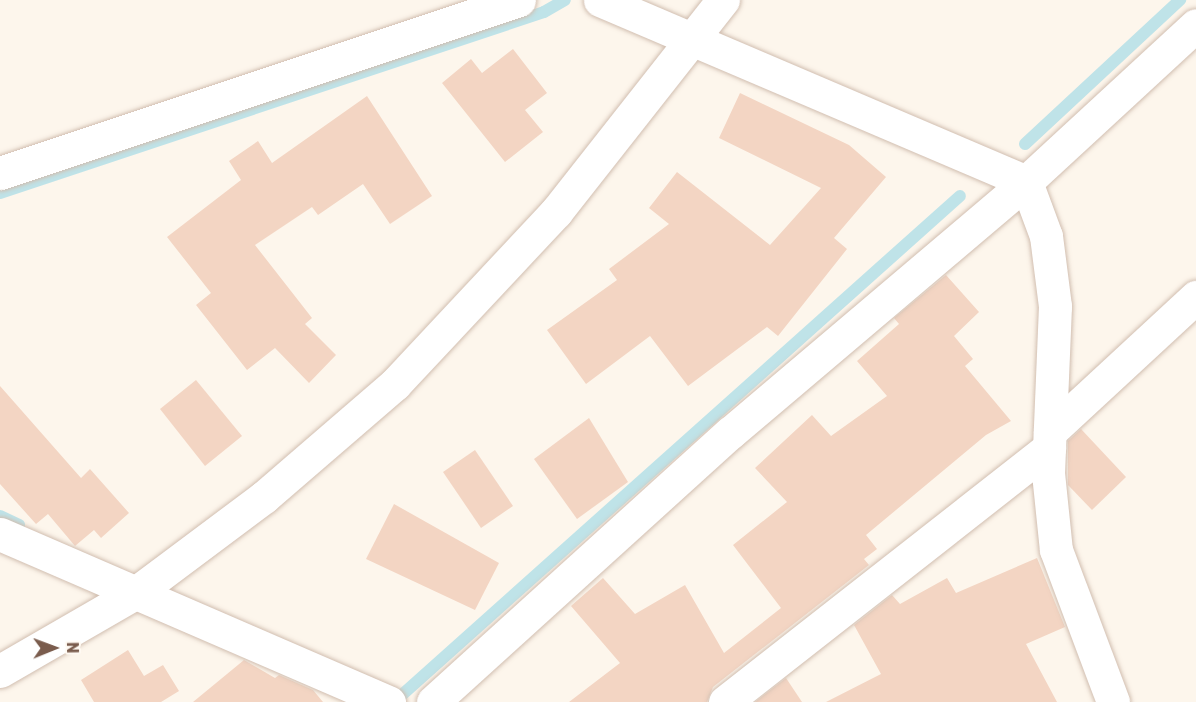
<!DOCTYPE html>
<style>
body{margin:0}
#map{position:relative;width:1196px;height:702px;overflow:hidden;background:#fdf6ec;font-family:Rubik,sans-serif}
div>[style]{position:absolute}
[style*='--x']{left:calc(var(--x)*1px);top:calc(var(--y)*1px);width:calc(var(--w)*1px);rotate:calc(var(--a)*1deg)}
.stream>*{height:12px;margin:-6px;padding:0 6px;transform-origin:6px;border-radius:6px;background:#bfe3e8}
.building>*{inset:0;background:#f3d5c3}
.roads{filter:drop-shadow(0 0 2px #d1beb0) drop-shadow(0 0 2px #d1beb0)}
.minor>*{height:33px;margin:-16.5px;padding:0 16.5px;transform-origin:16.5px;border-radius:16.5px;background:#fff}
.tertiary>*{height:33px;margin:-16.5px;padding:0 16.5px;transform-origin:16.5px;border-radius:16.5px;background:#fff}
span{translate:-50% -50%;white-space:nowrap;text-align:center;line-height:1.15;-webkit-text-stroke:4.5px #fffaf3;paint-order:stroke}
.north{position:absolute;left:24px;top:618px;width:60px;height:60px;-webkit-text-stroke:4px #fffaf3;paint-order:stroke;rotate:89deg;font-size:16px;font-weight:700;line-height:24px;text-align:center;color:#7a5c4d}
.north::after{content:'';display:block;margin:auto;width:21px;height:27px;background:#7a5c4d;clip-path:polygon(50% 0,100% 100%,50% 72%,0 100%)}
</style>
<div id="map">
<div class="stream">
<div style="--x:1025;--y:144;--w:212;--a:-42.9"></div>
<div style="--x:0;--y:193;--w:573;--a:-18.4"></div>
<div style="--x:544;--y:12;--w:24;--a:-30"></div>
<div style="--x:0;--y:516;--w:21;--a:25"></div>
<div style="--x:394;--y:702;--w:759;--a:-41.8"></div>
</div>
<div class="building">
<div style="clip-path:polygon(513px 49px,547px 93px,525px 110px,543px 132px,505px 162px,442px 83px,471px 59px,482px 73px)"></div>
<div style="clip-path:polygon(740px 93px,849px 145px,886px 177px,834px 238px,847px 249px,778px 336px,767px 327px,688px 386px,650px 336px,586px 384px,547px 330px,617px 280px,609px 269px,669px 224px,649px 208px,677px 172px,770px 245px,821px 188px,719px 138px)"></div>
<div style="clip-path:polygon(367px 96px,432px 196px,390px 224px,363px 184px,318px 215px,312px 207px,255px 245px,312px 318px,305px 324px,336px 355px,309px 383px,275px 348px,247px 370px,196px 305px,211px 293px,167px 237px,241px 180px,229px 161px,258px 141px,272px 163px)"></div>
<div style="clip-path:polygon(946px 275px,979px 312px,954px 336px,973px 359px,965px 366px,1011px 421px,986px 435px,866px 535px,877px 549px,864px 559px,869px 565px,713px 687px,707px 702px,569px 702px,620px 663px,571px 606px,603px 578px,635px 614px,685px 585px,724px 653px,781px 608px,733px 545px,787px 502px,755px 468px,812px 415px,831px 436px,887px 396px,857px 361px,899px 324px,894px 318px)"></div>
<div style="clip-path:polygon(196px 380px,242px 436px,205px 466px,160px 409px)"></div>
<div style="clip-path:polygon(0 386px,81px 478px,90px 469px,129px 513px,101px 538px,94px 530px,75px 546px,48px 514px,36px 524px,0 484px)"></div>
<div style="clip-path:polygon(589px 418px,628px 482px,577px 519px,534px 459px)"></div>
<div style="clip-path:polygon(1081px 429px,1126px 477px,1092px 510px,1068px 485px,1068px 441px)"></div>
<div style="clip-path:polygon(475px 450px,513px 506px,481px 528px,443px 472px)"></div>
<div style="clip-path:polygon(394px 504px,499px 563px,475px 610px,366px 559px)"></div>
<div style="clip-path:polygon(1037px 558px,1065px 627px,1026px 644px,1057px 702px,826px 702px,881px 674px,854px 625px,892px 595px,900px 604px,947px 578px,956px 593px)"></div>
<div style="clip-path:polygon(128px 650px,144px 676px,163px 665px,179px 691px,161px 702px,94px 702px,81px 680px)"></div>
<div style="clip-path:polygon(244px 660px,275px 678px,279px 675px,313px 690px,323px 702px,193px 702px)"></div>
<div style="clip-path:polygon(786px 678px,802px 702px,755px 702px)"></div>
</div>
<div class="roads">
<div class="minor">
<div style="--x:600;--y:0;--w:463;--a:23.1"></div>
<div style="--x:1026;--y:182;--w:58;--a:69.7"></div>
<div style="--x:1046;--y:236;--w:71;--a:82.7"></div>
<div style="--x:1055;--y:306;--w:167;--a:92.4"></div>
<div style="--x:1048;--y:473;--w:77;--a:84.1"></div>
<div style="--x:1056;--y:550;--w:162;--a:69.4"></div>
<div style="--x:0;--y:173;--w:547;--a:-18.43"></div>
<div style="--x:1050;--y:432;--w:199;--a:-42.8"></div>
<div style="--x:0;--y:534;--w:424;--a:23.4"></div>
<div style="--x:433;--y:702;--w:401;--a:-42.2"></div>
<div style="--x:730;--y:433;--w:388;--a:-40.3"></div>
<div style="--x:1026;--y:182;--w:231;--a:-42.7"></div>
<div style="--x:725;--y:702;--w:412;--a:-38.1"></div>
</div>
<div class="tertiary">
<div style="--x:0;--y:671;--w:158;--a:-30"></div>
<div style="--x:137;--y:592;--w:159;--a:-36.8"></div>
<div style="--x:264;--y:497;--w:173;--a:-40.8"></div>
<div style="--x:395;--y:384;--w:236;--a:-46.9"></div>
<div style="--x:556;--y:212;--w:270;--a:-51.8"></div>
</div>
</div>
<div class="north">N</div>
</div>
